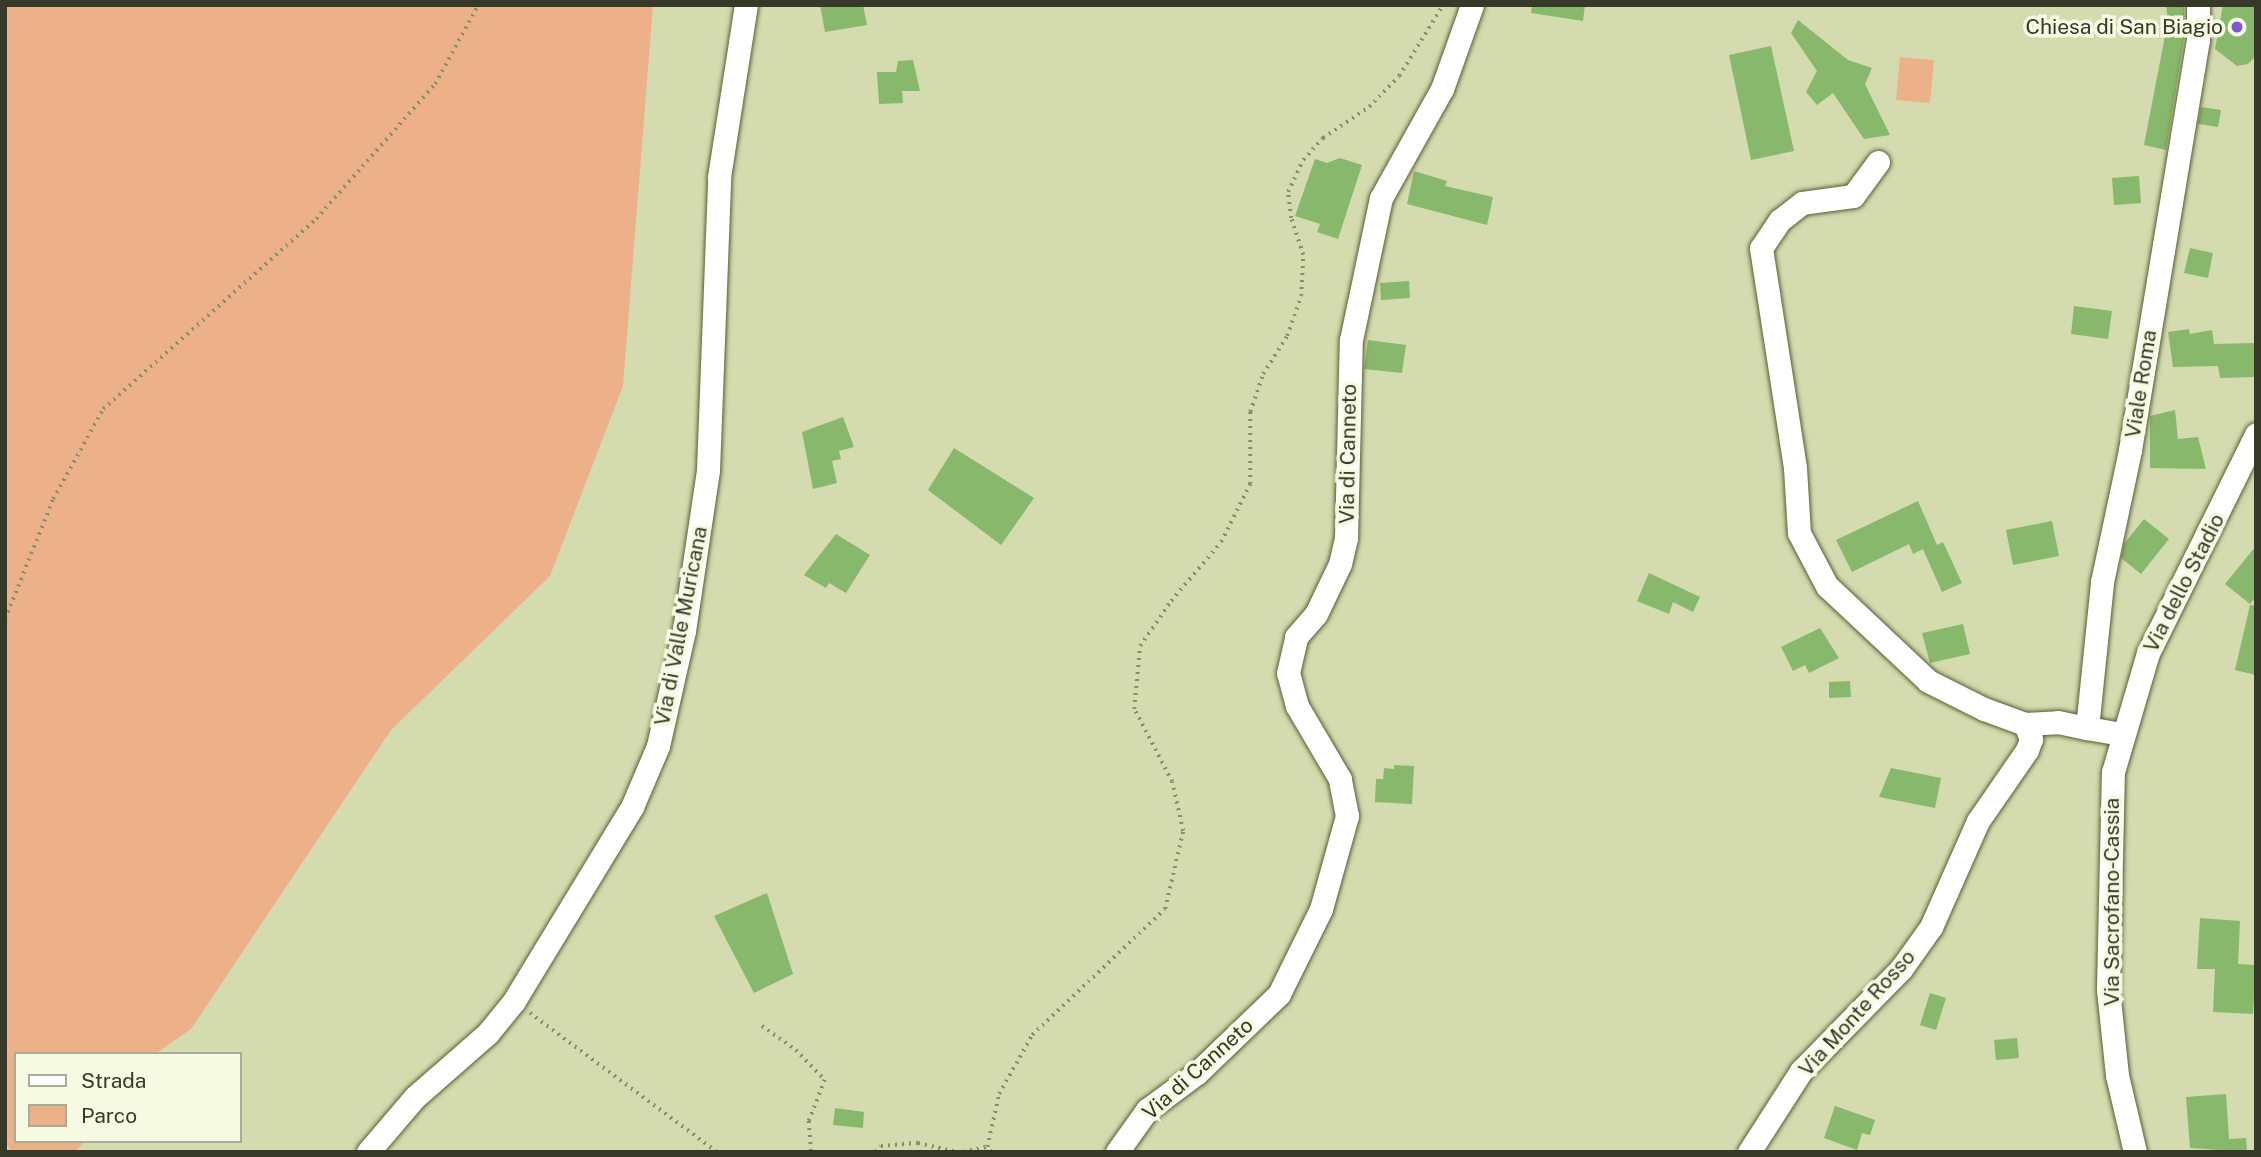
<!DOCTYPE html>
<style>
body{margin:0}
#map{position:relative;width:2261px;height:1157px;overflow:hidden;background:#d4dbae;font-family:"Public Sans",sans-serif}
div>[style]{position:absolute}
[style*='--x']{left:calc(var(--x)*1px);top:calc(var(--y)*1px);width:calc(var(--w)*1px);rotate:calc(var(--a)*1deg)}
.green>*{inset:0;background:#edb18a}
.building>*{inset:0;background:#88b86b}
.path>*{height:3.5px;margin-top:-1.75px;transform-origin:0;background:repeating-linear-gradient(90deg,#888d6d 0 2px,transparent 0 7px)}
.roads{filter:drop-shadow(0 0 2px #595e35) drop-shadow(0 0 2px #595e35)}
.minor>*{height:23px;margin:-11.5px;padding:0 11.5px;transform-origin:11.5px;border-radius:11.5px;background:#fff}
.dots>*{width:19px;height:19px;translate:-50% -50%;box-sizing:border-box;border:4px solid #f6fae3;border-radius:50%}
span{translate:-50% -50%;white-space:nowrap;text-align:center;line-height:1.15;-webkit-text-stroke:7px #f6fae3;paint-order:stroke}
.poi-label{font-size:21px;color:#363927}
.right{translate:-100% -50%;text-align:right}
.street-label{font-size:21px;color:#363927}
.frame{position:absolute;inset:0;border:7px solid #363927;pointer-events:none}
.legend{position:absolute;left:14px;top:1052px;width:228px;height:91px;box-sizing:border-box;background:#f6fae3;border:2px solid #a9ad98;margin:0;padding:9px 12px;list-style:none;font-size:21px;color:#363927}
.legend li{display:flex;align-items:center;gap:14px;height:35px}
.legend b{width:35px;border:2px solid #a9ad98}
</style>
<div id="map">
<div class="green">
<div style="clip-path:polygon(5px 5px,653px 5px,623px 386px,550px 576px,391px 730px,191px 1029px,155px 1054px,16px 1054px,16px 1141px,84px 1141px,76px 1152px,10px 1152px,5px 1138px)"></div>
<div style="clip-path:polygon(1900px 57px,1934px 60px,1930px 103px,1896px 100px)"></div>
</div>
<div class="building">
<div style="clip-path:polygon(820px 5px,863px 5px,867px 25px,825px 32px)"></div>
<div style="clip-path:polygon(1532px 5px,1585px 5px,1583px 21px,1531px 13px)"></div>
<div style="clip-path:polygon(2166px 5px,2184px 5px,2184px 39px,2166px 150px,2144px 145px,2168px 20px)"></div>
<div style="clip-path:polygon(2223px 5px,2256px 5px,2256px 56px,2248px 64px,2237px 66px,2215px 49px)"></div>
<div style="clip-path:polygon(1798px 20px,1848px 60px,1872px 68px,1865px 84px,1890px 135px,1864px 139px,1833px 93px,1817px 105px,1806px 92px,1817px 71px,1791px 33px)"></div>
<div style="clip-path:polygon(1771px 46px,1794px 151px,1751px 160px,1729px 55px)"></div>
<div style="clip-path:polygon(913px 60px,920px 91px,902px 91px,903px 103px,879px 104px,877px 72px,896px 72px,898px 61px)"></div>
<div style="clip-path:polygon(2201px 107px,2221px 110px,2218px 127px,2198px 124px)"></div>
<div style="clip-path:polygon(1340px 158px,1362px 165px,1338px 239px,1317px 232px,1320px 224px,1295px 216px,1315px 159px,1327px 163px)"></div>
<div style="clip-path:polygon(1414px 171px,1447px 181px,1445px 186px,1493px 197px,1487px 225px,1407px 204px)"></div>
<div style="clip-path:polygon(2139px 176px,2141px 203px,2114px 205px,2112px 178px)"></div>
<div style="clip-path:polygon(2190px 248px,2213px 253px,2208px 278px,2184px 273px)"></div>
<div style="clip-path:polygon(1409px 281px,1410px 298px,1381px 300px,1380px 283px)"></div>
<div style="clip-path:polygon(2074px 306px,2112px 311px,2108px 339px,2071px 334px)"></div>
<div style="clip-path:polygon(2189px 329px,2190px 334px,2212px 330px,2214px 344px,2256px 343px,2256px 377px,2220px 378px,2218px 366px,2173px 367px,2168px 332px)"></div>
<div style="clip-path:polygon(1368px 340px,1406px 345px,1402px 373px,1364px 369px)"></div>
<div style="clip-path:polygon(2175px 410px,2178px 439px,2198px 437px,2206px 469px,2150px 468px,2150px 416px)"></div>
<div style="clip-path:polygon(843px 417px,854px 447px,839px 451px,841px 459px,832px 461px,837px 483px,813px 489px,802px 432px)"></div>
<div style="clip-path:polygon(954px 448px,1034px 498px,1001px 545px,928px 490px)"></div>
<div style="clip-path:polygon(1918px 501px,1937px 545px,1943px 542px,1962px 583px,1942px 592px,1923px 549px,1913px 554px,1909px 544px,1852px 572px,1836px 540px)"></div>
<div style="clip-path:polygon(2144px 519px,2169px 539px,2141px 574px,2121px 558px,2124px 544px)"></div>
<div style="clip-path:polygon(2052px 521px,2059px 556px,2013px 565px,2006px 530px)"></div>
<div style="clip-path:polygon(836px 534px,870px 555px,846px 593px,829px 583px,826px 588px,804px 575px)"></div>
<div style="clip-path:polygon(2256px 546px,2256px 597px,2250px 604px,2225px 584px)"></div>
<div style="clip-path:polygon(1649px 573px,1700px 597px,1693px 612px,1673px 602px,1669px 614px,1637px 601px)"></div>
<div style="clip-path:polygon(2250px 605px,2256px 606px,2256px 675px,2235px 670px)"></div>
<div style="clip-path:polygon(1963px 624px,1970px 654px,1930px 663px,1922px 633px)"></div>
<div style="clip-path:polygon(1820px 628px,1839px 658px,1809px 673px,1805px 665px,1793px 671px,1781px 647px)"></div>
<div style="clip-path:polygon(1850px 681px,1851px 697px,1829px 698px,1829px 682px)"></div>
<div style="clip-path:polygon(1394px 765px,1414px 766px,1412px 804px,1375px 802px,1376px 779px,1383px 779px,1384px 768px,1394px 769px)"></div>
<div style="clip-path:polygon(1891px 768px,1941px 778px,1935px 808px,1879px 797px)"></div>
<div style="clip-path:polygon(767px 893px,793px 974px,754px 993px,714px 916px)"></div>
<div style="clip-path:polygon(2200px 918px,2240px 921px,2238px 964px,2256px 965px,2253px 1014px,2213px 1012px,2215px 969px,2197px 969px)"></div>
<div style="clip-path:polygon(1930px 993px,1946px 998px,1936px 1030px,1920px 1025px)"></div>
<div style="clip-path:polygon(2017px 1038px,2019px 1058px,1996px 1060px,1994px 1040px)"></div>
<div style="clip-path:polygon(2226px 1094px,2229px 1139px,2246px 1138px,2247px 1152px,2190px 1148px,2186px 1097px)"></div>
<div style="clip-path:polygon(1835px 1106px,1875px 1120px,1870px 1135px,1862px 1133px,1857px 1150px,1824px 1138px)"></div>
<div style="clip-path:polygon(835px 1108px,864px 1112px,863px 1128px,833px 1125px)"></div>
</div>
<div class="path">
<div style="--x:5;--y:619;--w:129;--a:-68.2"></div>
<div style="--x:53;--y:499;--w:103;--a:-60.9"></div>
<div style="--x:103;--y:409;--w:285;--a:-41.7"></div>
<div style="--x:316;--y:219;--w:180;--a:-48.6"></div>
<div style="--x:435;--y:84;--w:90;--a:-61.4"></div>
<div style="--x:530;--y:1013;--w:233;--a:36.6"></div>
<div style="--x:762;--y:1026;--w:42;--a:35.2"></div>
<div style="--x:796;--y:1050;--w:42;--a:46"></div>
<div style="--x:825;--y:1080;--w:44;--a:111.3"></div>
<div style="--x:809;--y:1121;--w:31;--a:86"></div>
<div style="--x:875;--y:1152;--w:8;--a:-45"></div>
<div style="--x:881;--y:1146;--w:37;--a:-5"></div>
<div style="--x:918;--y:1143;--w:39;--a:13"></div>
<div style="--x:963;--y:1152;--w:25;--a:-12"></div>
<div style="--x:991;--y:1152;--w:6;--a:-129"></div>
<div style="--x:987;--y:1147;--w:54;--a:-77.2"></div>
<div style="--x:999;--y:1094;--w:68;--a:-60.8"></div>
<div style="--x:1032;--y:1035;--w:183;--a:-43.5"></div>
<div style="--x:1165;--y:909;--w:80;--a:-77"></div>
<div style="--x:1183;--y:831;--w:50;--a:-102.7"></div>
<div style="--x:1172;--y:782;--w:82;--a:-117.5"></div>
<div style="--x:1134;--y:709;--w:63;--a:-84.6"></div>
<div style="--x:1140;--y:646;--w:55;--a:-55.4"></div>
<div style="--x:1171;--y:601;--w:77;--a:-49.7"></div>
<div style="--x:1221;--y:542;--w:65;--a:-63.4"></div>
<div style="--x:1250;--y:484;--w:72;--a:-90"></div>
<div style="--x:1250;--y:412;--w:40;--a:-71.1"></div>
<div style="--x:1263;--y:374;--w:45;--a:-57.7"></div>
<div style="--x:1287;--y:336;--w:42;--a:-70.7"></div>
<div style="--x:1301;--y:296;--w:41;--a:-87.2"></div>
<div style="--x:1303;--y:255;--w:39;--a:-108"></div>
<div style="--x:1291;--y:218;--w:26;--a:-97"></div>
<div style="--x:1288;--y:192;--w:35;--a:-65"></div>
<div style="--x:1303;--y:160;--w:30;--a:-48"></div>
<div style="--x:1323;--y:138;--w:55;--a:-34"></div>
<div style="--x:1369;--y:107;--w:43;--a:-45.9"></div>
<div style="--x:1399;--y:76;--w:84;--a:-58.2"></div>
</div>
<div class="roads">
<div class="minor">
<div style="--x:1878;--y:162;--w:42;--a:126.3"></div>
<div style="--x:1853;--y:196;--w:51;--a:172.2"></div>
<div style="--x:1802;--y:203;--w:28;--a:142"></div>
<div style="--x:1780;--y:220;--w:34;--a:124"></div>
<div style="--x:1761;--y:248;--w:223;--a:81.2"></div>
<div style="--x:1795;--y:468;--w:65;--a:86.5"></div>
<div style="--x:1799;--y:533;--w:60;--a:62.2"></div>
<div style="--x:1827;--y:586;--w:139;--a:43.2"></div>
<div style="--x:1928;--y:681;--w:63;--a:26.6"></div>
<div style="--x:1984;--y:709;--w:44;--a:20.1"></div>
<div style="--x:2025;--y:724;--w:33;--a:-3"></div>
<div style="--x:2058;--y:722;--w:30;--a:12"></div>
<div style="--x:2121;--y:734;--w:35;--a:-170"></div>
<div style="--x:2087;--y:728;--w:147;--a:-84.1"></div>
<div style="--x:2102;--y:582;--w:135;--a:-78"></div>
<div style="--x:2130;--y:450;--w:416;--a:-80.6"></div>
<div style="--x:2198;--y:40;--w:35;--a:-90"></div>
<div style="--x:368;--y:1152;--w:72;--a:-49.5"></div>
<div style="--x:415;--y:1097;--w:97;--a:-41.2"></div>
<div style="--x:488;--y:1033;--w:41;--a:-50.9"></div>
<div style="--x:514;--y:1001;--w:227;--a:-58.7"></div>
<div style="--x:632;--y:807;--w:66;--a:-66.9"></div>
<div style="--x:658;--y:746;--w:118;--a:-77.3"></div>
<div style="--x:684;--y:631;--w:163;--a:-81.5"></div>
<div style="--x:708;--y:470;--w:293;--a:-87.8"></div>
<div style="--x:719;--y:177;--w:174;--a:-81.1"></div>
<div style="--x:1117;--y:1152;--w:52;--a:-54.5"></div>
<div style="--x:1147;--y:1110;--w:62;--a:-36.5"></div>
<div style="--x:1197;--y:1073;--w:114;--a:-43.9"></div>
<div style="--x:1279;--y:994;--w:95;--a:-63.7"></div>
<div style="--x:1321;--y:909;--w:97;--a:-74.4"></div>
<div style="--x:1347;--y:816;--w:38;--a:-101"></div>
<div style="--x:1340;--y:779;--w:85;--a:-120.5"></div>
<div style="--x:1297;--y:706;--w:34;--a:-105"></div>
<div style="--x:1288;--y:673;--w:37;--a:-77"></div>
<div style="--x:1296;--y:637;--w:30;--a:-49"></div>
<div style="--x:1316;--y:614;--w:55;--a:-64.4"></div>
<div style="--x:1340;--y:564;--w:27;--a:-77"></div>
<div style="--x:1346;--y:538;--w:198;--a:-88.6"></div>
<div style="--x:1351;--y:340;--w:145;--a:-78.1"></div>
<div style="--x:1381;--y:198;--w:125;--a:-60.8"></div>
<div style="--x:1442;--y:89;--w:89;--a:-70.3"></div>
<div style="--x:1749;--y:1152;--w:96;--a:-57.3"></div>
<div style="--x:1801;--y:1071;--w:143;--a:-45.6"></div>
<div style="--x:1901;--y:969;--w:52;--a:-54.5"></div>
<div style="--x:1931;--y:927;--w:116;--a:-66.1"></div>
<div style="--x:1978;--y:821;--w:86;--a:-55.4"></div>
<div style="--x:2027;--y:750;--w:12;--a:-70"></div>
<div style="--x:2031;--y:739;--w:16;--a:-112"></div>
<div style="--x:2135;--y:1152;--w:79;--a:-103.2"></div>
<div style="--x:2117;--y:1075;--w:86;--a:-96"></div>
<div style="--x:2108;--y:989;--w:217;--a:-88.7"></div>
<div style="--x:2113;--y:772;--w:124;--a:-73.6"></div>
<div style="--x:2148;--y:653;--w:244;--a:-63.7"></div>
</div>
</div>
<div class="dots">
<div style="left:2237px;top:27px;background:#7e57d0"></div>
</div>
<div class="poi-label">
<span class="right" style="left:2223px;top:27px">Chiesa di San Biagio</span>
</div>
<div class="street-label">
<span style="left:2141px;top:384px;rotate:-81deg">Viale Roma</span>
<span style="left:1348px;top:454px;rotate:-89deg">Via di Canneto</span>
<span style="left:2184px;top:583px;rotate:-63deg">Via dello Stadio</span>
<span style="left:681px;top:626px;rotate:-79deg">Via di Valle Muricana</span>
<span style="left:2112px;top:902px;rotate:-90deg">Via Sacrofano-Cassia</span>
<span style="left:1857px;top:1013px;rotate:-48deg">Via Monte Rosso</span>
<span style="left:1198px;top:1069px;rotate:-42deg">Via di Canneto</span>
</div>
<div class="frame"></div>
<ul class="legend">
<li><b style="height:9px;background:#fff"></b>Strada</li>
<li><b style="height:19px;background:#edb18a"></b>Parco</li>
</ul>
</div>
